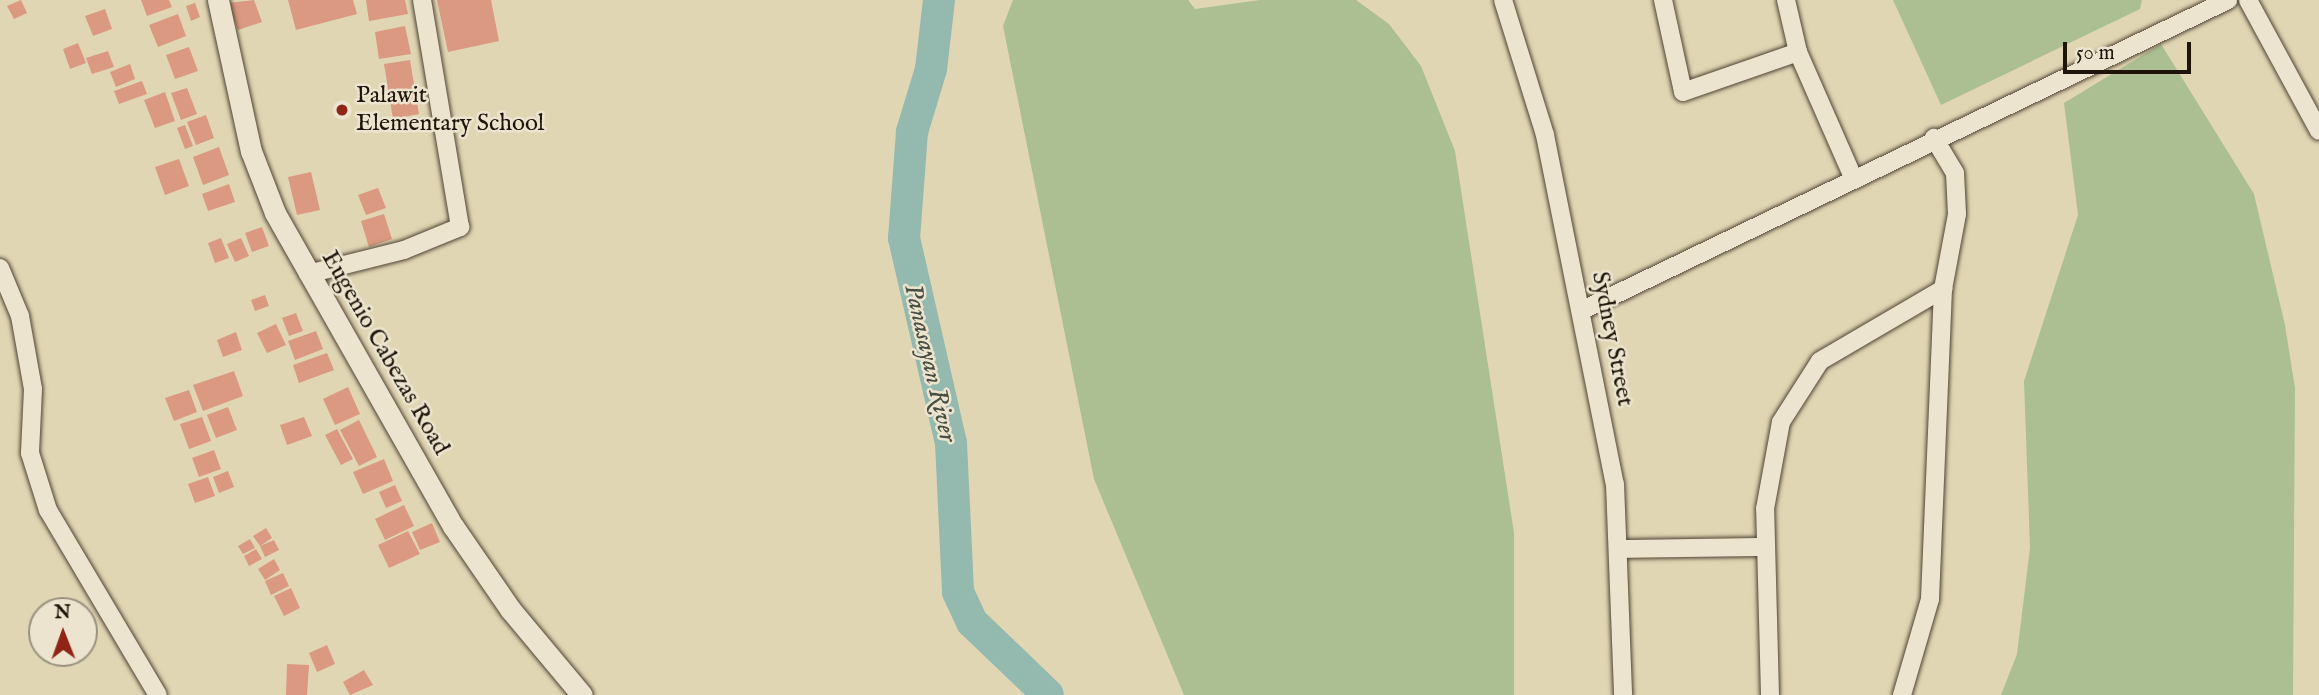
<!DOCTYPE html>
<style>
body{margin:0}
#map{position:relative;width:2319px;height:695px;overflow:hidden;background:#e1d6b4;font-family:"IM FELL English",serif}
div>[style]{position:absolute}
[style*='--x']{left:calc(var(--x)*1px);top:calc(var(--y)*1px);width:calc(var(--w)*1px);rotate:calc(var(--a)*1deg)}
.green>*{inset:0;background:#acbf92}
.river>*{height:32px;margin:-16px;padding:0 16px;transform-origin:16px;border-radius:16px;background:#94b9af}
.building>*{inset:0;background:#da9980}
.roads{filter:drop-shadow(0 0 2px #504434) drop-shadow(0 0 2px #504434)}
.minor>*{height:18px;margin:-9px;padding:0 9px;transform-origin:9px;border-radius:9px;background:#ece4ce}
.tertiary>*{height:21px;margin:-10.5px;padding:0 10.5px;transform-origin:10.5px;border-radius:10.5px;background:#ece4ce}
.dots>*{width:19px;height:19px;translate:-50% -50%;box-sizing:border-box;border:4px solid #ece4ce;border-radius:50%}
span{translate:-50% -50%;white-space:nowrap;text-align:center;line-height:1.15;-webkit-text-stroke:5px #ece4ce;paint-order:stroke}
.poi-label{font-size:24px;color:#1f1409}
.left{translate:0 -50%;text-align:left}
.street-label{font-size:24px;color:#1f1409}
.water-label{font-size:26px;color:#484e43;font-style:italic}
.north{position:absolute;left:28px;top:597px;width:70px;height:70px;box-sizing:border-box;background:#ece4ce;border:2px solid #9a917f;border-radius:50%;rotate:359deg;font-size:19px;font-weight:700;line-height:28px;text-align:center;color:#1f1409}
.north::after{content:'';display:block;margin:auto;width:24px;height:32px;background:#8f2418;clip-path:polygon(50% 0,100% 100%,50% 72%,0 100%)}
.scale{position:absolute;left:2063px;top:42px;width:128px;height:32px;box-sizing:border-box;border:4px solid #1f1409;border-top:0;padding-left:9px;font-size:21px;line-height:24px;white-space:nowrap;color:#1f1409;-webkit-text-stroke:5px #ece4ce;paint-order:stroke}
</style>
<div id="map">
<div class="green">
<div style="clip-path:polygon(1013px 0,1188px 0,1195px 9px,1260px 0,1356px 0,1389px 24px,1421px 66px,1455px 151px,1514px 533px,1514px 695px,1184px 695px,1094px 479px,1003px 26px)"></div>
<div style="clip-path:polygon(1893px 0,2142px 0,2140px 9px,1941px 105px)"></div>
<div style="clip-path:polygon(2161px 44px,2254px 194px,2285px 325px,2295px 388px,2293px 695px,2001px 695px,2017px 654px,2030px 548px,2024px 381px,2078px 215px,2064px 103px)"></div>
</div>
<div class="river">
<div style="--x:939;--y:0;--w:69;--a:96.6"></div>
<div style="--x:931;--y:69;--w:66;--a:106.8"></div>
<div style="--x:912;--y:132;--w:106;--a:94.3"></div>
<div style="--x:904;--y:238;--w:210;--a:77.1"></div>
<div style="--x:951;--y:443;--w:149;--a:87.3"></div>
<div style="--x:958;--y:592;--w:33;--a:65"></div>
<div style="--x:972;--y:622;--w:105;--a:43.8"></div>
</div>
<div class="building">
<div style="clip-path:polygon(21px 0,27px 13px,14px 19px,7px 6px)"></div>
<div style="clip-path:polygon(141px 0,169px 0,172px 7px,147px 16px)"></div>
<div style="clip-path:polygon(254px 0,262px 22px,238px 30px,228px 3px)"></div>
<div style="clip-path:polygon(288px 0,353px 0,357px 14px,296px 30px)"></div>
<div style="clip-path:polygon(366px 0,405px 0,408px 14px,369px 21px)"></div>
<div style="clip-path:polygon(437px 0,491px 0,499px 41px,448px 52px)"></div>
<div style="clip-path:polygon(195px 3px,200px 17px,191px 21px,186px 6px)"></div>
<div style="clip-path:polygon(105px 9px,112px 29px,93px 36px,85px 16px)"></div>
<div style="clip-path:polygon(178px 14px,186px 36px,158px 47px,149px 25px)"></div>
<div style="clip-path:polygon(405px 26px,411px 54px,379px 59px,375px 32px)"></div>
<div style="clip-path:polygon(78px 43px,86px 63px,70px 69px,63px 49px)"></div>
<div style="clip-path:polygon(189px 47px,198px 71px,175px 79px,166px 55px)"></div>
<div style="clip-path:polygon(108px 51px,114px 67px,92px 74px,86px 58px)"></div>
<div style="clip-path:polygon(410px 60px,419px 114px,393px 119px,384px 64px)"></div>
<div style="clip-path:polygon(130px 64px,135px 79px,116px 87px,110px 72px)"></div>
<div style="clip-path:polygon(142px 81px,147px 94px,119px 104px,114px 91px)"></div>
<div style="clip-path:polygon(187px 88px,197px 114px,181px 120px,171px 93px)"></div>
<div style="clip-path:polygon(165px 92px,175px 121px,155px 128px,144px 100px)"></div>
<div style="clip-path:polygon(206px 115px,214px 138px,196px 145px,187px 122px)"></div>
<div style="clip-path:polygon(185px 125px,193px 146px,185px 149px,177px 128px)"></div>
<div style="clip-path:polygon(219px 147px,229px 175px,203px 185px,193px 157px)"></div>
<div style="clip-path:polygon(179px 159px,189px 186px,165px 195px,155px 167px)"></div>
<div style="clip-path:polygon(311px 172px,320px 210px,297px 215px,288px 177px)"></div>
<div style="clip-path:polygon(229px 184px,235px 202px,208px 211px,202px 194px)"></div>
<div style="clip-path:polygon(378px 188px,386px 208px,366px 215px,358px 195px)"></div>
<div style="clip-path:polygon(384px 214px,392px 239px,369px 247px,361px 221px)"></div>
<div style="clip-path:polygon(262px 227px,269px 246px,252px 252px,245px 233px)"></div>
<div style="clip-path:polygon(221px 238px,229px 258px,215px 263px,208px 243px)"></div>
<div style="clip-path:polygon(241px 238px,249px 256px,235px 262px,227px 244px)"></div>
<div style="clip-path:polygon(265px 295px,269px 306px,255px 311px,251px 300px)"></div>
<div style="clip-path:polygon(296px 313px,303px 331px,289px 336px,282px 318px)"></div>
<div style="clip-path:polygon(276px 324px,286px 345px,267px 353px,257px 333px)"></div>
<div style="clip-path:polygon(316px 331px,323px 349px,295px 360px,288px 341px)"></div>
<div style="clip-path:polygon(236px 332px,242px 350px,223px 357px,217px 340px)"></div>
<div style="clip-path:polygon(327px 353px,334px 370px,299px 383px,293px 365px)"></div>
<div style="clip-path:polygon(234px 371px,243px 396px,203px 411px,193px 385px)"></div>
<div style="clip-path:polygon(348px 387px,360px 414px,335px 425px,323px 399px)"></div>
<div style="clip-path:polygon(189px 390px,197px 412px,174px 421px,165px 398px)"></div>
<div style="clip-path:polygon(228px 407px,237px 430px,216px 438px,207px 415px)"></div>
<div style="clip-path:polygon(202px 417px,211px 441px,189px 449px,180px 424px)"></div>
<div style="clip-path:polygon(304px 417px,312px 436px,287px 445px,280px 425px)"></div>
<div style="clip-path:polygon(359px 420px,377px 457px,359px 466px,340px 430px)"></div>
<div style="clip-path:polygon(337px 429px,353px 459px,341px 465px,325px 435px)"></div>
<div style="clip-path:polygon(214px 450px,221px 469px,199px 477px,192px 458px)"></div>
<div style="clip-path:polygon(384px 459px,393px 481px,363px 494px,353px 472px)"></div>
<div style="clip-path:polygon(228px 471px,234px 487px,219px 493px,213px 477px)"></div>
<div style="clip-path:polygon(208px 477px,215px 496px,195px 503px,188px 484px)"></div>
<div style="clip-path:polygon(395px 485px,402px 501px,386px 508px,379px 492px)"></div>
<div style="clip-path:polygon(404px 505px,414px 526px,385px 540px,375px 519px)"></div>
<div style="clip-path:polygon(432px 523px,440px 542px,420px 550px,412px 532px)"></div>
<div style="clip-path:polygon(266px 528px,272px 538px,260px 546px,253px 536px)"></div>
<div style="clip-path:polygon(408px 531px,420px 554px,389px 568px,378px 545px)"></div>
<div style="clip-path:polygon(250px 539px,255px 548px,243px 554px,238px 546px)"></div>
<div style="clip-path:polygon(274px 540px,279px 550px,265px 557px,260px 546px)"></div>
<div style="clip-path:polygon(256px 549px,262px 559px,249px 566px,244px 556px)"></div>
<div style="clip-path:polygon(274px 559px,280px 570px,265px 580px,258px 569px)"></div>
<div style="clip-path:polygon(283px 573px,289px 586px,271px 595px,265px 581px)"></div>
<div style="clip-path:polygon(291px 588px,300px 608px,284px 616px,274px 596px)"></div>
<div style="clip-path:polygon(327px 645px,335px 664px,317px 672px,309px 653px)"></div>
<div style="clip-path:polygon(287px 664px,309px 665px,307px 695px,286px 695px)"></div>
<div style="clip-path:polygon(364px 670px,373px 685px,350px 695px,343px 682px)"></div>
</div>
<div class="roads">
<div class="minor">
<div style="--x:1503;--y:0;--w:141;--a:72.7"></div>
<div style="--x:1545;--y:135;--w:356;--a:78.7"></div>
<div style="--x:1615;--y:484;--w:211;--a:87.8"></div>
<div style="--x:1663;--y:0;--w:94;--a:77.7"></div>
<div style="--x:1683;--y:92;--w:122;--a:-19.2"></div>
<div style="--x:1786;--y:0;--w:53;--a:77"></div>
<div style="--x:1798;--y:52;--w:137;--a:66.3"></div>
<div style="--x:2248;--y:0;--w:149;--a:61.5"></div>
<div style="--x:0;--y:268;--w:52;--a:67.4"></div>
<div style="--x:20;--y:316;--w:74;--a:79.9"></div>
<div style="--x:33;--y:389;--w:64;--a:92.7"></div>
<div style="--x:30;--y:453;--w:60;--a:72.5"></div>
<div style="--x:48;--y:510;--w:215;--a:59.3"></div>
<div style="--x:308;--y:274;--w:99;--a:-14"></div>
<div style="--x:404;--y:250;--w:61;--a:-22.3"></div>
<div style="--x:460;--y:227;--w:230;--a:-99.5"></div>
<div style="--x:1583;--y:310;--w:716;--a:-25.67"></div>
<div style="--x:1621;--y:549;--w:145;--a:-0.8"></div>
<div style="--x:1770;--y:695;--w:186;--a:-91.5"></div>
<div style="--x:1765;--y:509;--w:88;--a:-79.6"></div>
<div style="--x:1781;--y:422;--w:72;--a:-57.4"></div>
<div style="--x:1820;--y:361;--w:143;--a:-30.3"></div>
<div style="--x:1902;--y:695;--w:100;--a:-73.7"></div>
<div style="--x:1930;--y:599;--w:310;--a:-87.6"></div>
<div style="--x:1943;--y:289;--w:76;--a:-79.4"></div>
<div style="--x:1957;--y:214;--w:41;--a:-92.8"></div>
<div style="--x:1955;--y:173;--w:41;--a:-121"></div>
</div>
<div class="tertiary">
<div style="--x:218;--y:0;--w:155;--a:77.7"></div>
<div style="--x:251;--y:151;--w:66;--a:68.8"></div>
<div style="--x:275;--y:213;--w:360;--a:60.4"></div>
<div style="--x:453;--y:526;--w:101;--a:55.5"></div>
<div style="--x:510;--y:609;--w:112;--a:50.1"></div>
</div>
</div>
<div class="dots">
<div style="left:342px;top:110px;background:#8f2418"></div>
</div>
<div class="poi-label">
<span class="left" style="left:356px;top:110px">Palawit<br>Elementary School</span>
</div>
<div class="street-label">
<span style="left:1612px;top:339px;rotate:79deg">Sydney Street</span>
<span style="left:385px;top:353px;rotate:60deg">Eugenio Cabezas Road</span>
</div>
<div class="water-label">
<span style="left:930px;top:363px;rotate:77deg">Panasayan River</span>
</div>
<div class="north">N</div>
<div class="scale">50 m</div>
</div>
